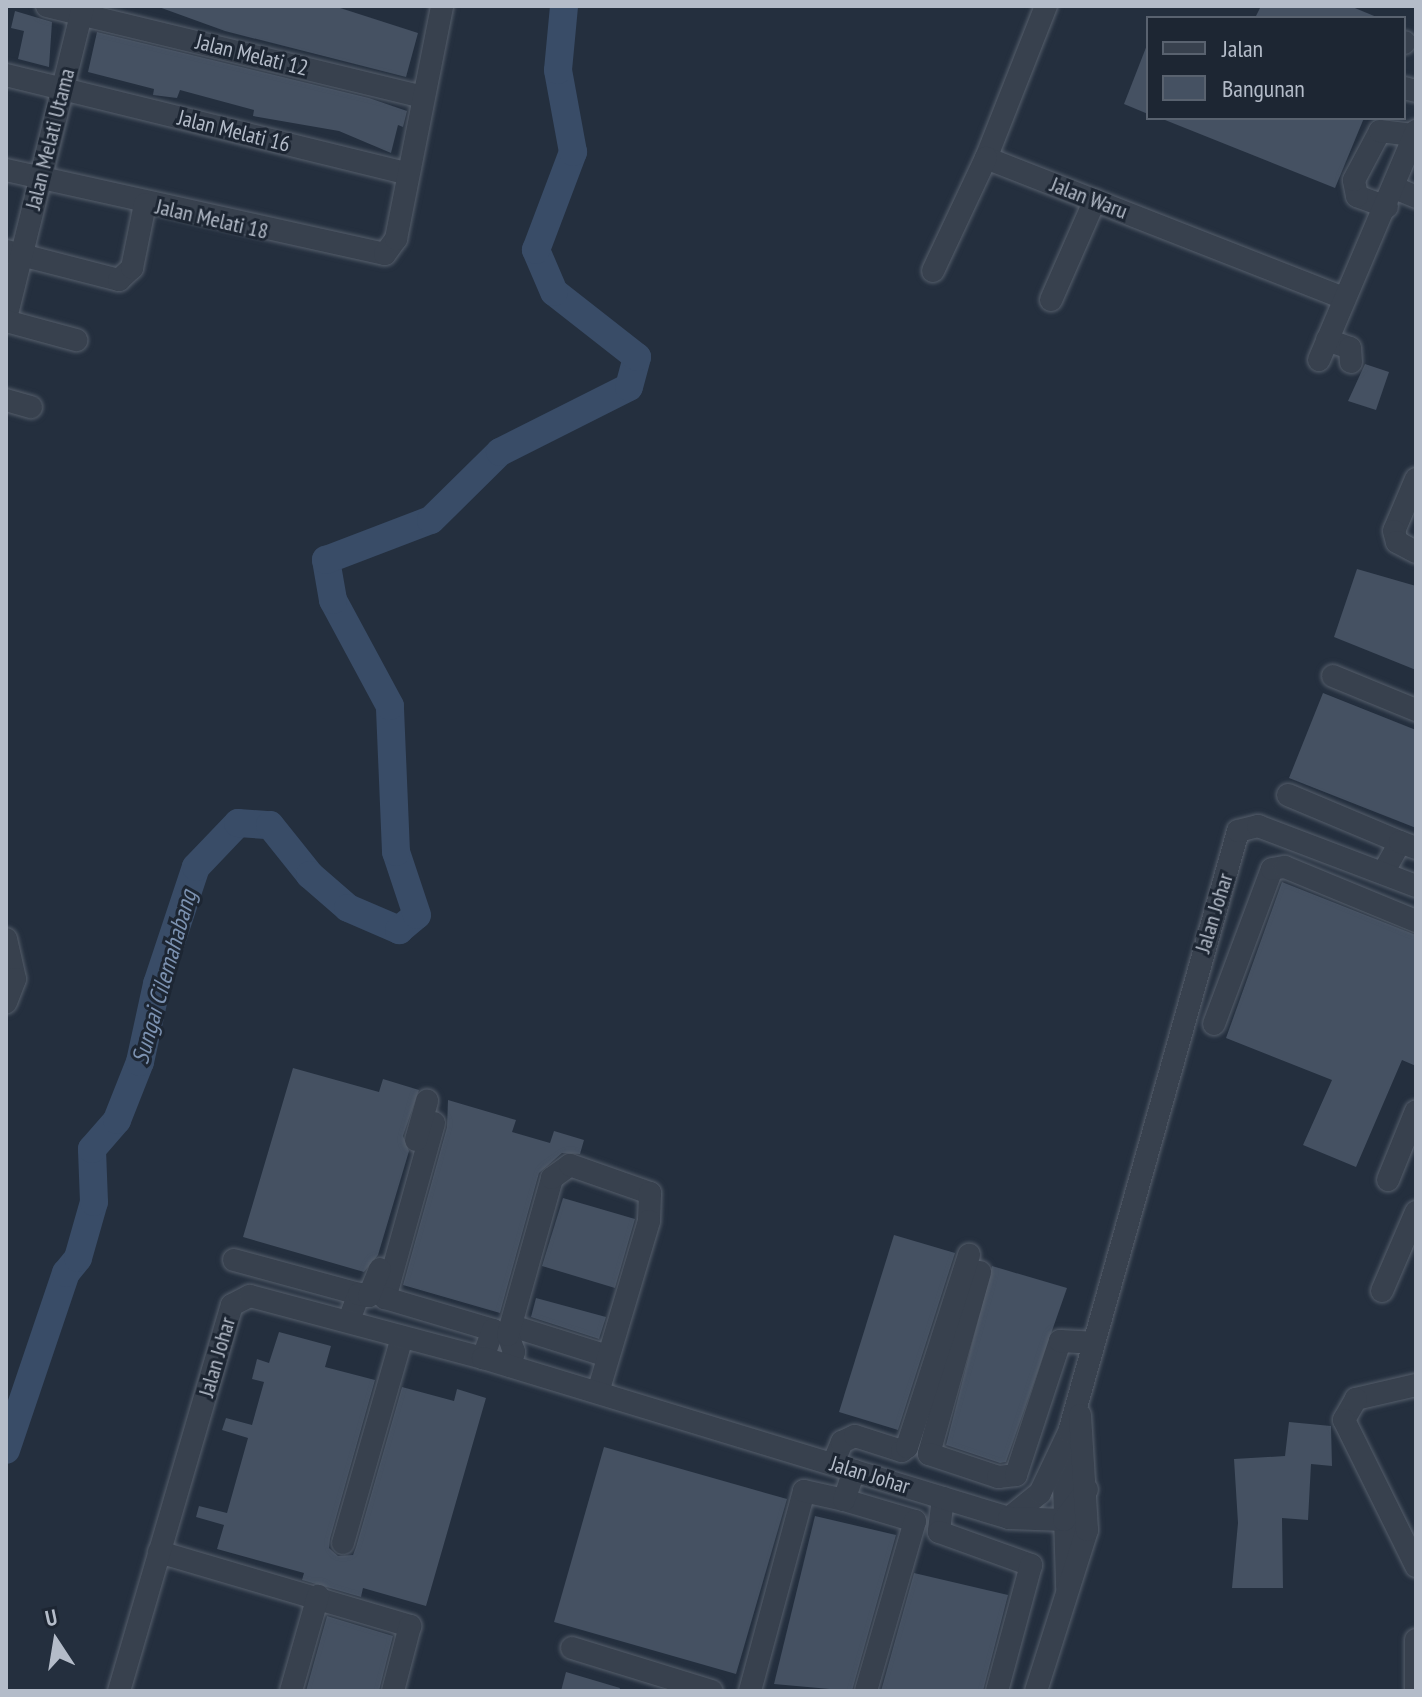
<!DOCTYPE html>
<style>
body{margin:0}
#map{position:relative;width:1422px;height:1697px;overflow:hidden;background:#242f3e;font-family:"PT Sans Narrow",sans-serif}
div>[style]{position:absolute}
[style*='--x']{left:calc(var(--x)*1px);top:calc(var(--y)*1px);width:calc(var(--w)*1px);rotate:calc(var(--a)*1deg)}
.river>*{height:28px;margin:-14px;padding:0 14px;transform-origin:14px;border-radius:14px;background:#394c67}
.building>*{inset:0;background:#455162}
.roads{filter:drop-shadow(0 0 2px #565f6c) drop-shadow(0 0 2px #565f6c)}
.minor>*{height:22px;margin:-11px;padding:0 11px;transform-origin:11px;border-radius:11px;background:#38414e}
span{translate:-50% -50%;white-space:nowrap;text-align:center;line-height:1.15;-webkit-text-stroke:6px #1d2633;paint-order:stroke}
.street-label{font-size:22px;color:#b4bcc9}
.water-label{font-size:24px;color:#7c92b1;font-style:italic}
.frame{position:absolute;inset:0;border:8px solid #b4bcc9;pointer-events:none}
.legend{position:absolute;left:1146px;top:16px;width:260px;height:104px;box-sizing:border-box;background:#1d2633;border:2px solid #59626f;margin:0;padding:10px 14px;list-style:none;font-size:24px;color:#b4bcc9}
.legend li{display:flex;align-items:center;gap:16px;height:40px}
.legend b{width:40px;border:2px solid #59626f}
.north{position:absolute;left:16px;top:1601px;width:80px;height:80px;-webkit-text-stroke:6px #1d2633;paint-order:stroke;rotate:348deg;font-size:22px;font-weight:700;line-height:32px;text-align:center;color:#b4bcc9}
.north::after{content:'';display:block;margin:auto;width:28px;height:36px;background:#b4bcc9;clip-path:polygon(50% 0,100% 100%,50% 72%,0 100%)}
</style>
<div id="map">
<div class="river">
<div style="--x:6;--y:1450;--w:187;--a:-71.3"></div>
<div style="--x:66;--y:1273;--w:19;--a:-51"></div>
<div style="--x:78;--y:1258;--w:58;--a:-74.1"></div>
<div style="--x:94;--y:1202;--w:53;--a:-92.2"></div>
<div style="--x:92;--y:1149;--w:38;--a:-49"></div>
<div style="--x:117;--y:1120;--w:62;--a:-68.4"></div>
<div style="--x:140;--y:1062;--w:80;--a:-77.7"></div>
<div style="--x:157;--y:984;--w:123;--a:-71.6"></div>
<div style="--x:196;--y:867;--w:61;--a:-46.3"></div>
<div style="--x:238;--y:823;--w:32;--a:4"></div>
<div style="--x:270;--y:825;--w:64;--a:51.3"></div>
<div style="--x:310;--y:875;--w:50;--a:41"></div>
<div style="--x:348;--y:908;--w:56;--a:23.3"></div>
<div style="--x:399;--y:930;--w:23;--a:-40"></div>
<div style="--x:417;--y:915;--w:66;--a:-108.4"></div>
<div style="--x:396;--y:852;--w:146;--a:-92.4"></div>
<div style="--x:390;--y:706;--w:120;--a:-118.3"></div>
<div style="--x:333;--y:600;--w:41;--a:-99.9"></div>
<div style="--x:326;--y:560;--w:112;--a:-20.9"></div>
<div style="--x:431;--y:520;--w:97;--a:-44.6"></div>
<div style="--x:500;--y:452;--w:144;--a:-26.7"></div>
<div style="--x:629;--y:387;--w:31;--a:-75"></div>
<div style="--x:637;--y:357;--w:105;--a:-141.9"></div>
<div style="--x:554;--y:292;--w:46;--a:-113.2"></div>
<div style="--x:536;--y:250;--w:105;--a:-69.3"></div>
<div style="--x:573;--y:152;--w:83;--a:-100.4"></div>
<div style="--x:558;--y:70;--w:64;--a:-84.6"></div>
</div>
<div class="building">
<div style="clip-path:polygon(156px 6px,334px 6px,418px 33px,406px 77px,225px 31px)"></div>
<div style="clip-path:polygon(1261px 6px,1350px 6px,1379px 18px,1255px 18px)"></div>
<div style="clip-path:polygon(15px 11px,52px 22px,49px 67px,18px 59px,24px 31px,11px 28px)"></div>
<div style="clip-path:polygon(97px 32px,369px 98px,407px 111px,403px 127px,398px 125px,391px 153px,339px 131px,253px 116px,254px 110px,180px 90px,177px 98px,153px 95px,154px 89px,88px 72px)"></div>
<div style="clip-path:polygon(1147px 45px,1148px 45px,1148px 114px,1124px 104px)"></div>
<div style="clip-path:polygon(1160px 118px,1364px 118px,1335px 188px)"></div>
<div style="clip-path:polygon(1365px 364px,1389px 372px,1376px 410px,1348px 401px)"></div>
<div style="clip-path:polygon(1357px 569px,1416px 586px,1416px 670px,1334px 637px)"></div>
<div style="clip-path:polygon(1323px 693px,1416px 730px,1416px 828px,1289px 778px)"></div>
<div style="clip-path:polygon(1282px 882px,1416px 935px,1416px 1066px,1402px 1060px,1356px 1167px,1303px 1145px,1332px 1080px,1226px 1038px)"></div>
<div style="clip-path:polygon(293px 1068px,379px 1092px,383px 1079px,419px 1090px,403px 1136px,409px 1151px,378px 1255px,364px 1272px,243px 1237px)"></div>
<div style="clip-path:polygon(448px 1100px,516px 1120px,512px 1132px,550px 1143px,554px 1131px,584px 1140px,580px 1154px,562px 1153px,539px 1173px,500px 1313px,403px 1285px,447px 1127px)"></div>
<div style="clip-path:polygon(563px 1198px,635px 1219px,615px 1288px,542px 1266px)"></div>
<div style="clip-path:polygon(894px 1235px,955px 1253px,898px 1430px,839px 1412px)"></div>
<div style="clip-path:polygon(992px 1266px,1067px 1288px,1006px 1462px,1000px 1463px,946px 1445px)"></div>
<div style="clip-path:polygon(536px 1298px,606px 1317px,599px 1339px,531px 1317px)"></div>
<div style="clip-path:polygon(279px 1332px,331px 1346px,325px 1367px,375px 1380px,330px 1539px,329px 1548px,338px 1556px,353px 1555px,356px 1547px,402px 1387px,454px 1401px,457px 1389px,486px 1398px,426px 1606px,363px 1588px,361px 1597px,302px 1580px,304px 1573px,217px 1549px,224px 1525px,196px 1517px,199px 1506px,227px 1513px,248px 1438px,222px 1430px,226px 1418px,252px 1425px,264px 1382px,252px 1379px,257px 1359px,269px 1363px)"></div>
<div style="clip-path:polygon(1289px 1422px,1331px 1426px,1332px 1466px,1311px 1464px,1308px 1520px,1282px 1518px,1283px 1588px,1232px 1588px,1238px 1523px,1234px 1459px,1285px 1456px)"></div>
<div style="clip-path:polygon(604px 1447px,787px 1499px,736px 1674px,554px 1622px)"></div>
<div style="clip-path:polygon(815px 1516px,896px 1535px,852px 1691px,774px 1684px)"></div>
<div style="clip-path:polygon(914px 1573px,1008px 1595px,983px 1691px,881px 1691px)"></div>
<div style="clip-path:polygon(327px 1616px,393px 1636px,379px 1691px,306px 1691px)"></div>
<div style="clip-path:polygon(566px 1672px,620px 1688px,619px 1691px,561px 1691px)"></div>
</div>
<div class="roads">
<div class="minor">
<div style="--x:47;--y:6;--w:387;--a:13.6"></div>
<div style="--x:1046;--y:6;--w:163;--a:111.5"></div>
<div style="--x:986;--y:158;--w:384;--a:21.4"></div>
<div style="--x:1404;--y:43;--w:1;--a:-45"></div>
<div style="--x:6;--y:75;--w:411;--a:13.8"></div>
<div style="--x:1404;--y:88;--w:12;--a:14"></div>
<div style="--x:6;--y:170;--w:388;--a:12.5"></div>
<div style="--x:385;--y:254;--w:19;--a:-54"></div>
<div style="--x:396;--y:239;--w:237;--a:-78.8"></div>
<div style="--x:1395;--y:188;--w:23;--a:23"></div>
<div style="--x:1387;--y:207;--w:32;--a:-160"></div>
<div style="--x:1357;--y:196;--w:16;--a:-101"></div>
<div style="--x:1354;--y:180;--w:55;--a:-62"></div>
<div style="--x:1380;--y:131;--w:35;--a:7"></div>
<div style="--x:6;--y:251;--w:117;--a:14.4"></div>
<div style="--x:119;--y:280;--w:18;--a:-43"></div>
<div style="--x:132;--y:268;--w:65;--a:-78.5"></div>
<div style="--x:933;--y:271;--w:125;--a:-64.9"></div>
<div style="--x:1051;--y:300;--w:109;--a:-66.3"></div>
<div style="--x:6;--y:318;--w:321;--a:-76.1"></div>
<div style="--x:6;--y:321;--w:73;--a:15.2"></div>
<div style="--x:1327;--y:340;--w:24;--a:19"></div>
<div style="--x:1350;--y:348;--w:14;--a:86"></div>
<div style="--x:1319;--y:360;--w:249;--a:-67"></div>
<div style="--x:6;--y:400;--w:26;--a:16"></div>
<div style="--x:1416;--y:479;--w:56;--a:112.9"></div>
<div style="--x:1394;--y:531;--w:11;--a:75"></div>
<div style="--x:1397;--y:542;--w:21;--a:28"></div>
<div style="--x:1333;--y:676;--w:90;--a:22.3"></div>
<div style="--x:1288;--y:795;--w:121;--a:22.8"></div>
<div style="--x:1383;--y:873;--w:35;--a:-61"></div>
<div style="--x:1400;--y:842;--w:17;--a:21"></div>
<div style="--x:6;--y:939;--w:41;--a:77.3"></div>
<div style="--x:15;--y:979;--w:25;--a:111"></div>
<div style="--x:1214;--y:1024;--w:165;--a:-69.5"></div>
<div style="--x:1272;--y:869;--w:13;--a:-9"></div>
<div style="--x:1285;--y:867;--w:142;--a:22.4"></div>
<div style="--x:434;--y:1123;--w:182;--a:105.6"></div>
<div style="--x:385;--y:1298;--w:113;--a:16.5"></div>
<div style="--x:493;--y:1330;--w:30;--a:110"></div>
<div style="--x:416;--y:1140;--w:41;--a:-74.2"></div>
<div style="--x:1388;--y:1180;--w:74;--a:-67.9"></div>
<div style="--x:234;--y:1260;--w:130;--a:15.2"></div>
<div style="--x:980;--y:1272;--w:189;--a:105.7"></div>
<div style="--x:929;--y:1454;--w:73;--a:18.4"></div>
<div style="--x:998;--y:1477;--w:18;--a:-6"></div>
<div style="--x:1016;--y:1475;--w:141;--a:-71.8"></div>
<div style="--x:1060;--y:1341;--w:33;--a:3"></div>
<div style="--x:1382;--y:1291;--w:86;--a:-66.7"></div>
<div style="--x:349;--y:1320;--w:28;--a:-69"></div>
<div style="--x:359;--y:1294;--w:10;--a:11"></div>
<div style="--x:369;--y:1296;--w:29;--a:-68"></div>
<div style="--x:512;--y:1326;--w:100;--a:17.5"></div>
<div style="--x:510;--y:1366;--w:15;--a:-74"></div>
<div style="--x:514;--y:1352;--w:18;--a:-109"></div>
<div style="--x:508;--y:1335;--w:163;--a:-74.3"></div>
<div style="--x:552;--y:1178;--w:22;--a:-36"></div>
<div style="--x:570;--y:1165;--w:85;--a:19.3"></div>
<div style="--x:650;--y:1193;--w:28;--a:92"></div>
<div style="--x:649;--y:1221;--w:178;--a:106.6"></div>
<div style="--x:1416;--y:1385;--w:62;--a:166.9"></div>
<div style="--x:1356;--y:1399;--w:24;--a:120"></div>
<div style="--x:1344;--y:1420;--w:163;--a:63.7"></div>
<div style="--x:1063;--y:1449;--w:138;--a:88.3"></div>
<div style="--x:833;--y:1464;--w:24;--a:-68"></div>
<div style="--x:842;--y:1442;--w:14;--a:-25"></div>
<div style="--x:855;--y:1436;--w:49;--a:17.7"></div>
<div style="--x:902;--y:1451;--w:6;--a:-39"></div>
<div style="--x:907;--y:1447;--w:202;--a:-72.1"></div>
<div style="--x:943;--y:1498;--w:34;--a:97"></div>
<div style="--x:939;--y:1532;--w:98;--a:19.7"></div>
<div style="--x:1031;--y:1565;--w:131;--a:105.1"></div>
<div style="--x:844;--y:1500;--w:74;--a:16.5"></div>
<div style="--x:915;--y:1521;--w:177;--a:106.1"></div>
<div style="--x:1009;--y:1518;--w:40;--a:-39"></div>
<div style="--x:1040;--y:1493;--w:68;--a:-64.6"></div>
<div style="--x:1069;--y:1432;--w:624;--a:-74.29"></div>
<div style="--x:1238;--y:831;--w:21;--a:-14"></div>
<div style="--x:1258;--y:826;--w:169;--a:20.8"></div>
<div style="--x:343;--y:1543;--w:214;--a:-74"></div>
<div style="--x:159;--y:1552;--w:262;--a:16.4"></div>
<div style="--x:410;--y:1626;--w:67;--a:104.7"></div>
<div style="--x:1416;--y:1640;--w:50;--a:90"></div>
<div style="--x:572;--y:1648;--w:146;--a:17.1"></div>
<div style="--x:119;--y:1691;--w:402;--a:-73.7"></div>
<div style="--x:232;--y:1305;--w:20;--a:-27"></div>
<div style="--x:250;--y:1296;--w:241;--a:14.9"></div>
<div style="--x:483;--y:1358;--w:550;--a:16.92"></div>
<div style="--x:1009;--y:1518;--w:55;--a:2.1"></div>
<div style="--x:1064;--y:1520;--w:38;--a:-53"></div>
<div style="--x:291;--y:1691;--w:99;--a:-74.1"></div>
<div style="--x:750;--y:1691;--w:207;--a:-74.9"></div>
<div style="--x:804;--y:1491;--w:41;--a:12.7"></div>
<div style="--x:844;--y:1500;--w:31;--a:-71"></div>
<div style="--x:1036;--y:1691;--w:169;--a:-72.4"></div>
<div style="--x:1087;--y:1530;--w:115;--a:-93.5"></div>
</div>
</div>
<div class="street-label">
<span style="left:252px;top:55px;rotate:14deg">Jalan Melati 12</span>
<span style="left:234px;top:131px;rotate:14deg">Jalan Melati 16</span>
<span style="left:50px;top:139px;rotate:-76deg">Jalan Melati Utama</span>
<span style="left:1089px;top:198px;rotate:21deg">Jalan Waru</span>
<span style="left:212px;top:219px;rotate:13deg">Jalan Melati 18</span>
<span style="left:1214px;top:913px;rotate:-73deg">Jalan Johar</span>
<span style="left:217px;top:1357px;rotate:-74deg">Jalan Johar</span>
<span style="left:870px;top:1475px;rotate:17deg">Jalan Johar</span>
</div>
<div class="water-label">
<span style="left:164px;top:977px;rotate:-74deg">Sungai Cilemahabang</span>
</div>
<div class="frame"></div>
<ul class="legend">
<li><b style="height:10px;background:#38414e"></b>Jalan</li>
<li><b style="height:22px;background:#455162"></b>Bangunan</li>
</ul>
<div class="north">U</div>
</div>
